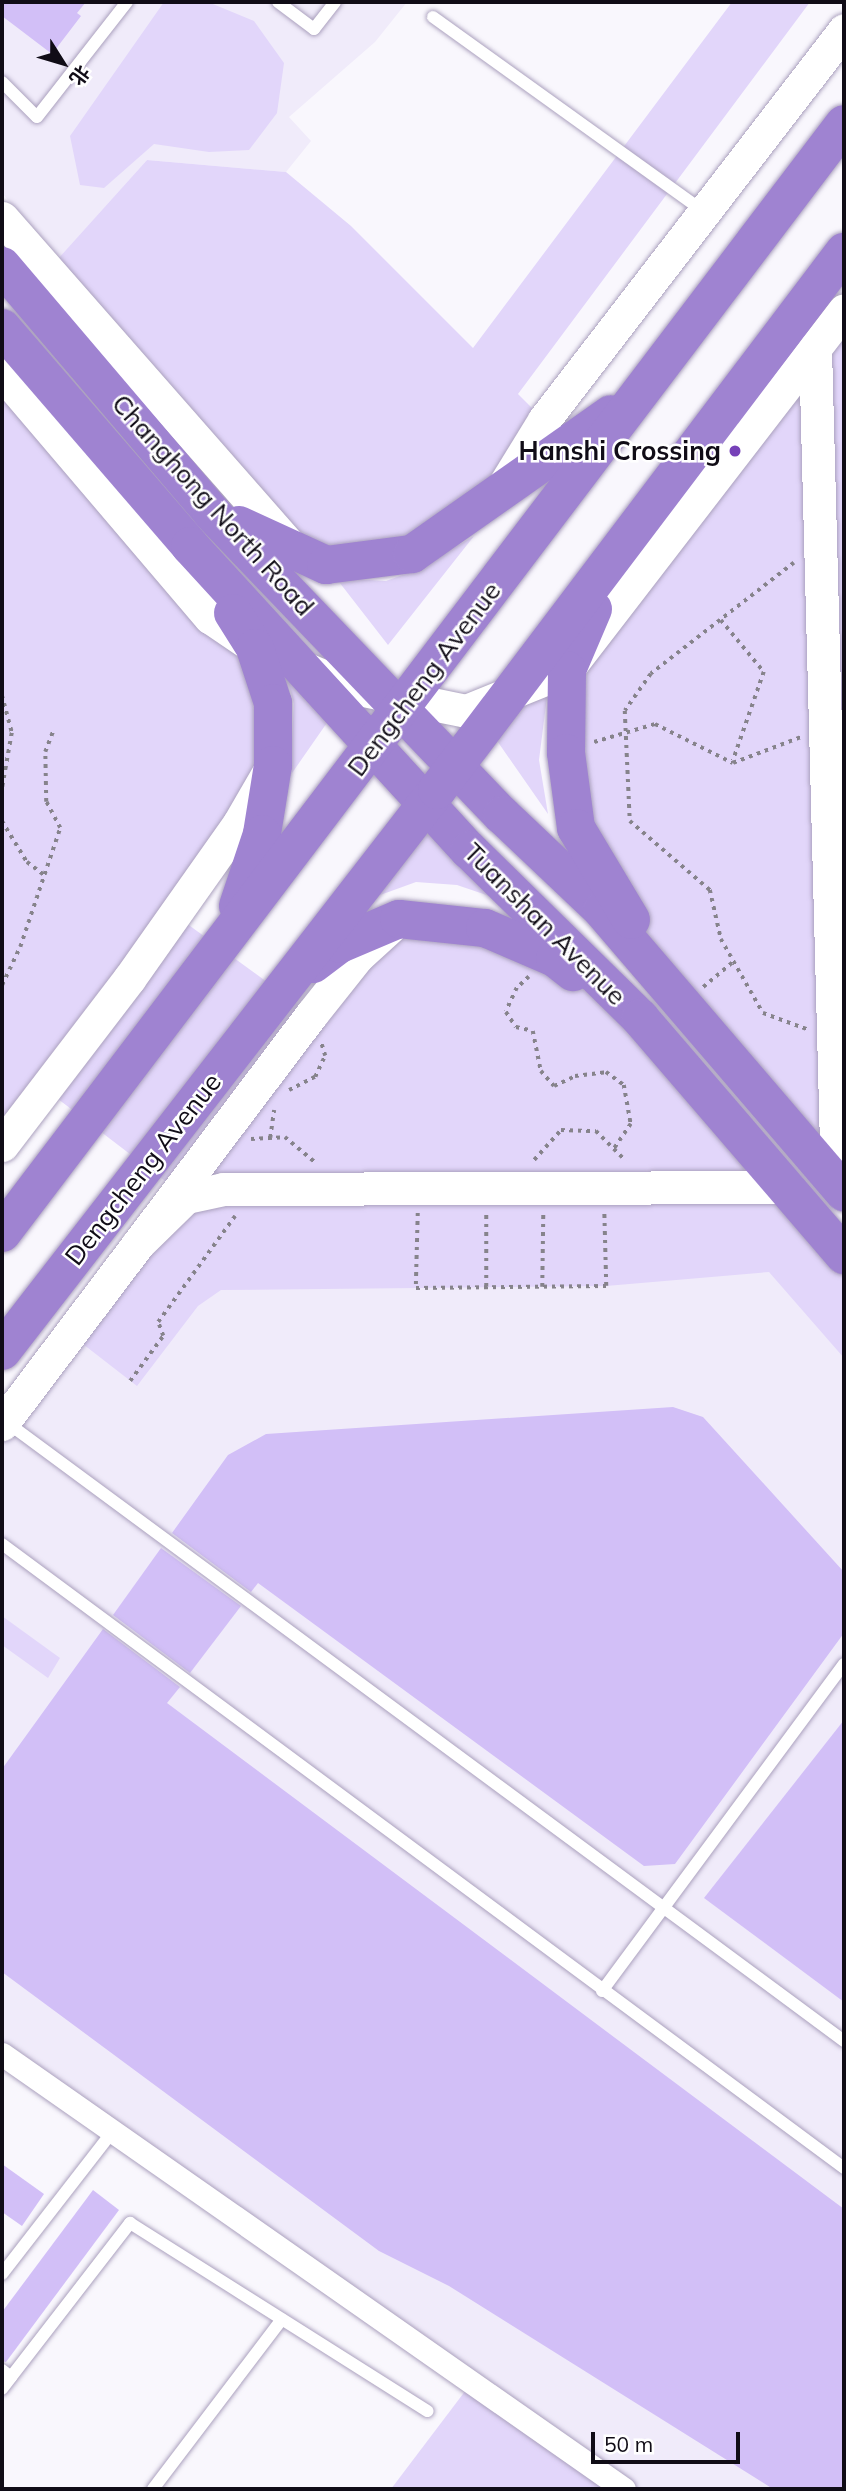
<!DOCTYPE html>
<meta charset="utf-8">
<style>
body{margin:0}
#map{position:relative;width:846px;height:2491px;overflow:hidden;background:#f9f7fd;font-family:Mulish,"Noto Sans SC",sans-serif}
div>[style]{position:absolute}
[style*='--x']{left:calc(var(--x)*1px);top:calc(var(--y)*1px);width:calc(var(--w)*1px);rotate:calc(var(--a)*1deg)}
.built>*{inset:0;background:#f0ebfa}
.green>*{inset:0;background:#e2d6fa}
.building>*{inset:0;background:#d2bff7}
.path>*{height:3.5px;margin-top:-1.75px;transform-origin:0;background:repeating-linear-gradient(90deg,#86838b 0 3.5px,transparent 0 8.5px)}
.roads{filter:drop-shadow(0 0 2px #aba1be) drop-shadow(0 0 2px #aba1be)}
.lane>*{height:12px;margin:-6px;padding:0 6px;transform-origin:6px;border-radius:6px;background:#fff}
.street>*{height:23px;margin:-11.5px;padding:0 11.5px;transform-origin:11.5px;border-radius:11.5px;background:#fff}
.secondary>*{height:33px;margin:-16.5px;padding:0 16.5px;transform-origin:16.5px;border-radius:16.5px;background:#fff}
.highway>*{height:38px;margin:-19px;padding:0 19px;transform-origin:19px;border-radius:19px;background:#9f83d1}
.dots>*{width:19px;height:19px;translate:-50% -50%;box-sizing:border-box;border:4px solid #fff;border-radius:50%}
span{translate:-50% -50%;white-space:nowrap;text-align:center;line-height:1.15;-webkit-text-stroke:5px #fff;paint-order:stroke}
.poi-label{font-size:26px;color:#100c16;font-weight:700}
.right{translate:-100% -50%;text-align:right}
.street-label{font-size:26px;color:#100c16}
.frame{position:absolute;inset:0;border:4px solid #100c16;pointer-events:none}
.north{position:absolute;left:28px;top:28px;width:70px;height:70px;-webkit-text-stroke:5px #fff;paint-order:stroke;rotate:127deg;font-size:19px;font-weight:700;line-height:28px;text-align:center;color:#100c16}
.north::after{content:'';display:block;margin:auto;width:24px;height:32px;background:#100c16;clip-path:polygon(50% 0,100% 100%,50% 72%,0 100%)}
.scale{position:absolute;left:591px;top:2432px;width:149px;height:32px;box-sizing:border-box;border:4px solid #100c16;border-top:0;padding-left:9px;font-size:21px;line-height:24px;white-space:nowrap;color:#100c16;-webkit-text-stroke:5px #fff;paint-order:stroke}
</style>
<div id="map">
<div class="built">
<div style="clip-path:polygon(2px 2px,407px 2px,375px 42px,289px 117px,311px 141px,286px 172px,147px 160px,59px 258px,2px 193px)"></div>
<div style="clip-path:polygon(137px 1245px,844px 1255px,844px 2489px,624px 2489px,2px 2054px,2px 1424px)"></div>
</div>
<div class="green">
<div style="clip-path:polygon(164px 2px,208px 2px,254px 21px,284px 63px,277px 113px,249px 150px,209px 152px,154px 144px,104px 188px,80px 185px,70px 136px)"></div>
<div style="clip-path:polygon(732px 2px,810px 2px,518px 394px,544px 420px,495px 498px,412px 554px,326px 565px,48px 270px,147px 160px,286px 172px,351px 226px,473px 348px)"></div>
<div style="clip-path:polygon(844px 310px,844px 1192px,674px 991px,576px 828px,567px 670px)"></div>
<div style="clip-path:polygon(2px 373px,255px 648px,273px 765px,175px 915px,311px 1014px,399px 919px,555px 958px,844px 1255px,844px 1358px,769px 1272px,606px 1286px,221px 1290px,198px 1306px,137px 1386px,70px 1334px,186px 1197px,45px 1089px,2px 1145px)"></div>
<div style="clip-path:polygon(474px 536px,388px 645px,336px 578px,386px 581px,416px 570px)"></div>
<div style="clip-path:polygon(281px 655px,331px 717px,290px 776px,294px 704px)"></div>
<div style="clip-path:polygon(552px 657px,539px 760px,548px 814px,493px 735px)"></div>
<div style="clip-path:polygon(429px 822px,501px 900px,457px 885px,416px 882px,361px 902px)"></div>
<div style="clip-path:polygon(2px 1616px,60px 1658px,48px 1678px,2px 1645px)"></div>
<div style="clip-path:polygon(472px 2382px,624px 2489px,391px 2489px)"></div>
</div>
<div class="building">
<div style="clip-path:polygon(2px 2px,86px 2px,77px 13px,81px 16px,52px 54px,2px 16px)"></div>
<div style="clip-path:polygon(673px 1407px,703px 1417px,844px 1572px,844px 1633px,675px 1864px,644px 1866px,258px 1583px,251px 1592px,172px 1533px,228px 1455px,266px 1434px)"></div>
<div style="clip-path:polygon(161px 1548px,241px 1606px,190px 1673px,113px 1615px)"></div>
<div style="clip-path:polygon(103px 1629px,180px 1687px,167px 1703px,844px 2209px,844px 2489px,773px 2489px,449px 2286px,379px 2251px,2px 1972px,2px 1769px)"></div>
<div style="clip-path:polygon(844px 1720px,844px 2002px,704px 1898px)"></div>
<div style="clip-path:polygon(2px 2164px,44px 2194px,22px 2226px,2px 2212px)"></div>
<div style="clip-path:polygon(93px 2190px,119px 2210px,6px 2362px,2px 2361px,2px 2312px)"></div>
</div>
<div class="path">
<div style="--x:2;--y:467;--w:18;--a:90"></div>
<div style="--x:794;--y:563;--w:181;--a:142.2"></div>
<div style="--x:651;--y:674;--w:45;--a:125.1"></div>
<div style="--x:625;--y:711;--w:110;--a:87.4"></div>
<div style="--x:630;--y:821;--w:106;--a:40.8"></div>
<div style="--x:710;--y:890;--w:50;--a:77.3"></div>
<div style="--x:721;--y:939;--w:85;--a:60.4"></div>
<div style="--x:763;--y:1013;--w:49;--a:20.3"></div>
<div style="--x:721;--y:620;--w:67;--a:50.4"></div>
<div style="--x:764;--y:672;--w:94;--a:109.2"></div>
<div style="--x:2;--y:695;--w:39;--a:75"></div>
<div style="--x:12;--y:733;--w:58;--a:100"></div>
<div style="--x:594;--y:742;--w:64;--a:-16.4"></div>
<div style="--x:655;--y:724;--w:87;--a:26.6"></div>
<div style="--x:733;--y:763;--w:73;--a:-20.9"></div>
<div style="--x:2;--y:821;--w:48;--a:58.6"></div>
<div style="--x:27;--y:862;--w:21;--a:37"></div>
<div style="--x:529;--y:977;--w:16;--a:137"></div>
<div style="--x:517;--y:988;--w:26;--a:115"></div>
<div style="--x:506;--y:1012;--w:18;--a:56"></div>
<div style="--x:516;--y:1027;--w:17;--a:13"></div>
<div style="--x:533;--y:1031;--w:41;--a:78.7"></div>
<div style="--x:541;--y:1071;--w:20;--a:49"></div>
<div style="--x:554;--y:1086;--w:23;--a:-25"></div>
<div style="--x:575;--y:1076;--w:31;--a:-7"></div>
<div style="--x:606;--y:1072;--w:22;--a:36"></div>
<div style="--x:624;--y:1085;--w:40;--a:80"></div>
<div style="--x:631;--y:1124;--w:30;--a:124"></div>
<div style="--x:2;--y:985;--w:42;--a:-64.7"></div>
<div style="--x:20;--y:947;--w:126;--a:-71.4"></div>
<div style="--x:60;--y:828;--w:30;--a:-118"></div>
<div style="--x:46;--y:802;--w:50;--a:-91.1"></div>
<div style="--x:45;--y:752;--w:22;--a:-69"></div>
<div style="--x:703;--y:987;--w:40;--a:-40"></div>
<div style="--x:289;--y:1090;--w:29;--a:-27"></div>
<div style="--x:315;--y:1077;--w:23;--a:-65"></div>
<div style="--x:325;--y:1056;--w:14;--a:-107"></div>
<div style="--x:270;--y:1138;--w:28;--a:-82"></div>
<div style="--x:251;--y:1139;--w:34;--a:-3"></div>
<div style="--x:285;--y:1137;--w:38;--a:40"></div>
<div style="--x:534;--y:1160;--w:40;--a:-48"></div>
<div style="--x:561;--y:1130;--w:35;--a:2"></div>
<div style="--x:596;--y:1131;--w:42;--a:45"></div>
<div style="--x:418;--y:1213;--w:75;--a:91.5"></div>
<div style="--x:416;--y:1288;--w:190;--a:-0.6"></div>
<div style="--x:606;--y:1286;--w:74;--a:-91.5"></div>
<div style="--x:486;--y:1287;--w:74;--a:-90"></div>
<div style="--x:542;--y:1287;--w:74;--a:-89.2"></div>
<div style="--x:130;--y:1381;--w:56;--a:-53.7"></div>
<div style="--x:163;--y:1336;--w:15;--a:-110"></div>
<div style="--x:158;--y:1322;--w:131;--a:-54"></div>
</div>
<div class="roads">
<div class="lane">
<div style="--x:278;--y:2;--w:45;--a:36.9"></div>
<div style="--x:314;--y:29;--w:34;--a:-52"></div>
<div style="--x:433;--y:17;--w:334;--a:35.7"></div>
<div style="--x:2;--y:82;--w:49;--a:45"></div>
<div style="--x:37;--y:117;--w:146;--a:-52"></div>
<div style="--x:5;--y:1421;--w:1043;--a:36.46"></div>
<div style="--x:2;--y:1544;--w:1048;--a:36.54"></div>
<div style="--x:602;--y:1991;--w:407;--a:-53.5"></div>
<div style="--x:2;--y:2274;--w:181;--a:-52.2"></div>
<div style="--x:2;--y:2370;--w:11;--a:38"></div>
<div style="--x:11;--y:2377;--w:195;--a:-52.3"></div>
<div style="--x:130;--y:2223;--w:352;--a:32.3"></div>
<div style="--x:2;--y:2389;--w:15;--a:-53"></div>
<div style="--x:153;--y:2489;--w:213;--a:-52.8"></div>
</div>
<div class="street">
<div style="--x:2;--y:2054;--w:759;--a:34.97"></div>
</div>
<div class="secondary">
<div style="--x:2;--y:218;--w:439;--a:48.7"></div>
<div style="--x:815;--y:348;--w:836;--a:88.49"></div>
<div style="--x:2;--y:373;--w:321;--a:49.6"></div>
<div style="--x:210;--y:617;--w:53;--a:34.3"></div>
<div style="--x:501;--y:490;--w:82;--a:-58.4"></div>
<div style="--x:544;--y:420;--w:492;--a:-52.4"></div>
<div style="--x:304;--y:668;--w:49;--a:22.9"></div>
<div style="--x:349;--y:687;--w:119;--a:11.6"></div>
<div style="--x:466;--y:711;--w:109;--a:-22.1"></div>
<div style="--x:567;--y:670;--w:454;--a:-52.4"></div>
<div style="--x:2;--y:1145;--w:209;--a:-52.6"></div>
<div style="--x:129;--y:979;--w:191;--a:-54.8"></div>
<div style="--x:239;--y:823;--w:58;--a:-59.9"></div>
<div style="--x:137;--y:1245;--w:69;--a:-44.4"></div>
<div style="--x:186;--y:1197;--w:38;--a:-12"></div>
<div style="--x:223;--y:1189;--w:565;--a:-0.2"></div>
<div style="--x:2;--y:1424;--w:513;--a:-52.93"></div>
<div style="--x:311;--y:1015;--w:75;--a:-51.5"></div>
<div style="--x:358;--y:956;--w:43;--a:-42.2"></div>
</div>
<div class="highway">
<div style="--x:2;--y:266;--w:323;--a:49.6"></div>
<div style="--x:211;--y:512;--w:420;--a:46.2"></div>
<div style="--x:502;--y:815;--w:138;--a:43.5"></div>
<div style="--x:602;--y:910;--w:372;--a:49.4"></div>
<div style="--x:2;--y:328;--w:288;--a:49.2"></div>
<div style="--x:190;--y:546;--w:413;--a:47.5"></div>
<div style="--x:469;--y:850;--w:240;--a:44.5"></div>
<div style="--x:640;--y:1018;--w:313;--a:49.3"></div>
<div style="--x:239;--y:525;--w:96;--a:24.7"></div>
<div style="--x:326;--y:565;--w:87;--a:-7.3"></div>
<div style="--x:412;--y:554;--w:243;--a:-35.1"></div>
<div style="--x:593;--y:609;--w:66;--a:113.1"></div>
<div style="--x:567;--y:670;--w:83;--a:90.7"></div>
<div style="--x:566;--y:753;--w:76;--a:82.4"></div>
<div style="--x:576;--y:828;--w:107;--a:59.1"></div>
<div style="--x:233;--y:613;--w:41;--a:57.8"></div>
<div style="--x:255;--y:648;--w:58;--a:71.9"></div>
<div style="--x:273;--y:703;--w:62;--a:90"></div>
<div style="--x:273;--y:765;--w:70;--a:99.1"></div>
<div style="--x:262;--y:834;--w:76;--a:108.4"></div>
<div style="--x:313;--y:964;--w:34;--a:-37"></div>
<div style="--x:340;--y:944;--w:64;--a:-23"></div>
<div style="--x:399;--y:919;--w:86;--a:6"></div>
<div style="--x:485;--y:928;--w:76;--a:23.2"></div>
<div style="--x:555;--y:958;--w:23;--a:38"></div>
<div style="--x:2;--y:1233;--w:1392;--a:-52.79"></div>
<div style="--x:2;--y:1351;--w:710;--a:-52.21"></div>
<div style="--x:437;--y:790;--w:675;--a:-52.89"></div>
</div>
</div>
<div class="dots">
<div style="left:735px;top:451px;background:#7641b8"></div>
</div>
<div class="poi-label">
<span class="right" style="left:721px;top:451px">Hanshi Crossing</span>
</div>
<div class="street-label">
<span style="left:213px;top:505px;rotate:48deg">Changhong North Road</span>
<span style="left:424px;top:679px;rotate:-53deg">Dengcheng Avenue</span>
<span style="left:545px;top:924px;rotate:45deg">Tuanshan Avenue</span>
<span style="left:143px;top:1169px;rotate:-52deg">Dengcheng Avenue</span>
</div>
<div class="frame"></div>
<div class="north">北</div>
<div class="scale">50 m</div>
</div>
